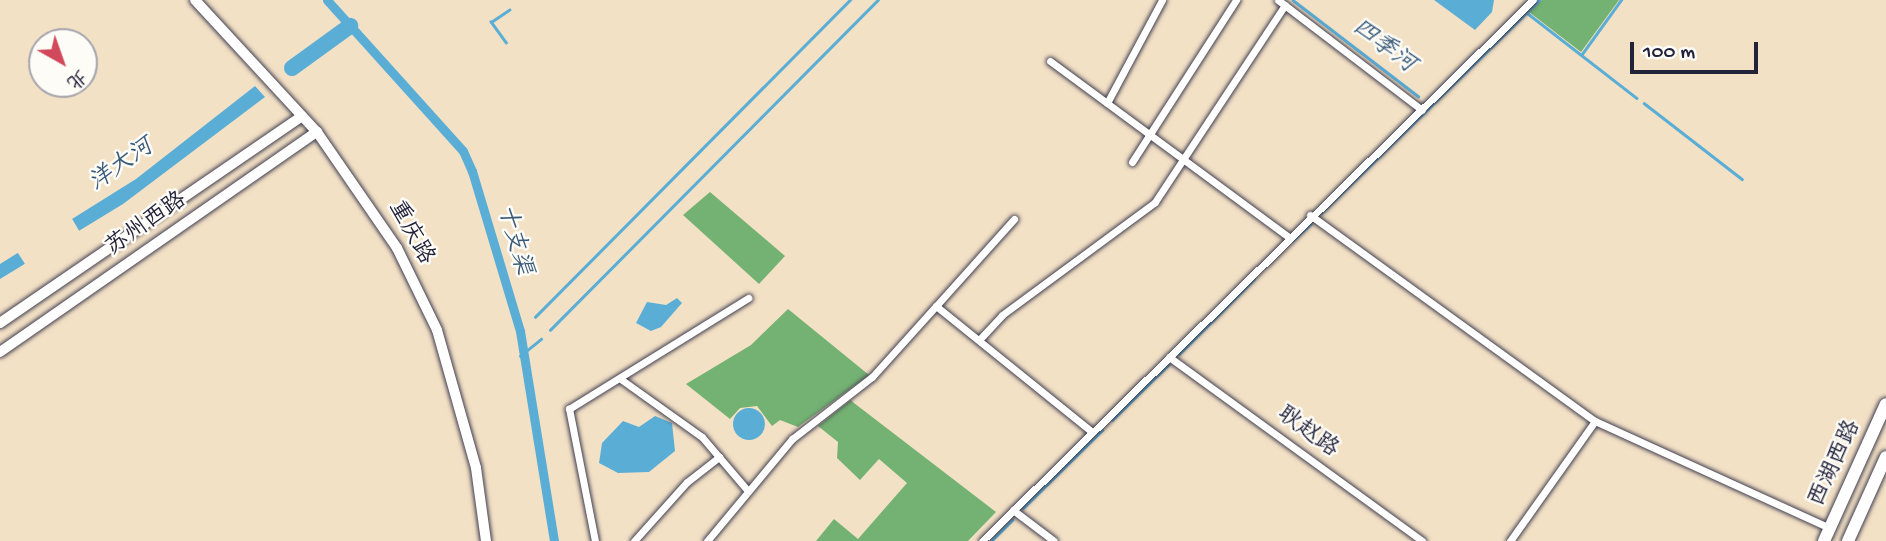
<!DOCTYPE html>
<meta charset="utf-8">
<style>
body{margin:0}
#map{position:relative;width:1886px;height:541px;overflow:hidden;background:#f3e1c6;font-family:"Gochi Hand","LXGW WenKai TC",sans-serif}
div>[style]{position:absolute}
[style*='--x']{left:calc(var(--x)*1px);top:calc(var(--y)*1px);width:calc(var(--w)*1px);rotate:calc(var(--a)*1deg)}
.forest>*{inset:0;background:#74b273}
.water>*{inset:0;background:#5aaed6}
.round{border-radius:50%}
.pier>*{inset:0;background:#f3e1c6}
.stream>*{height:2.5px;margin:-1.25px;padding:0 1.25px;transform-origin:1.25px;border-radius:1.25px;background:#5aaed6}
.canal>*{height:9px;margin:-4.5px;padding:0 4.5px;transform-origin:4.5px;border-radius:4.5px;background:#5aaed6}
.river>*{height:16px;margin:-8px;padding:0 8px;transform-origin:8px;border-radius:8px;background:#5aaed6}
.roads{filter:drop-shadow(0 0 2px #413f50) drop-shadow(0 0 2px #413f50)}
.street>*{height:7px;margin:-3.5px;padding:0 3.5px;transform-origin:3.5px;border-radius:3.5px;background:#fff}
.secondary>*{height:10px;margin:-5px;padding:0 5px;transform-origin:5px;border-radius:5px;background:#fff}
.primary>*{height:12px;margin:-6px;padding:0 6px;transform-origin:6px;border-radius:6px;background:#fff}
span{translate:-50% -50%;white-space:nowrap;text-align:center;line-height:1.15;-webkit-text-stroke:5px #fdfcf7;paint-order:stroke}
.street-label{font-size:23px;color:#22223b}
.water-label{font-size:24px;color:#385a79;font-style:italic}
.north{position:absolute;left:28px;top:28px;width:70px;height:70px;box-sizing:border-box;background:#fdfcf7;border:2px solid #a5a5ac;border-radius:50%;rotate:140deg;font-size:19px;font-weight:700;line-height:28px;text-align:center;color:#22223b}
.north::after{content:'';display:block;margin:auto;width:24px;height:32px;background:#d1495b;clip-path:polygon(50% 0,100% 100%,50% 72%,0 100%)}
.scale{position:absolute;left:1630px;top:42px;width:128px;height:32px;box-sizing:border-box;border:4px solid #22223b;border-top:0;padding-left:9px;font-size:21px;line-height:24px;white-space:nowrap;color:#22223b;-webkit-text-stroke:5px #fdfcf7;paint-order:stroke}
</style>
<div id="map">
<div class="forest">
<div style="clip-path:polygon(1542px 0,1619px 0,1581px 52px,1529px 12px)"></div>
<div style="clip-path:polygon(710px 192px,785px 256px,759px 284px,683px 215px)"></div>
<div style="clip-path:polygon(788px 309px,869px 375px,798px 427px,780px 420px,772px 426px,757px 406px,740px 408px,730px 419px,686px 384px,751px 345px)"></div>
<div style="clip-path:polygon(851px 400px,854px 403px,996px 512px,968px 541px,816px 541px,834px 519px,858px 539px,907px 483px,879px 459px,860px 480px,837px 458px,838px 442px,818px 426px)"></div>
</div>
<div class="water">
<div style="clip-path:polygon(1434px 0,1494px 0,1492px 12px,1475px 30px)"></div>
<div style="clip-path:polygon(255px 86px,265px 97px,123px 204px,0 279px,0 264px,136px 179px)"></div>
<div style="clip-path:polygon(677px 298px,682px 303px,661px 327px,651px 331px,636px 323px,647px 302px,666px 305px)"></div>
<div class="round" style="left:733px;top:408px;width:32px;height:32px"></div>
<div style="clip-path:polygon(655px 416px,672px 423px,675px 451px,649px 472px,618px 473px,599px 463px,602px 443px,623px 421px,639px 427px)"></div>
</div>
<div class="pier">
<div style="clip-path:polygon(71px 217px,81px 234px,27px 267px,16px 250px)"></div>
</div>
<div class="stream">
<div style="--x:1293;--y:0;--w:158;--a:37.5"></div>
<div style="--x:1526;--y:12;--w:140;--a:37.8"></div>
<div style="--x:506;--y:43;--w:26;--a:-126"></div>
<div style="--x:491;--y:22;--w:22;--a:-34"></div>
<div style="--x:1582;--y:54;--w:67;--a:-54.2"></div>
<div style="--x:1644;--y:103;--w:124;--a:37.8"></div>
<div style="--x:1321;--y:213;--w:305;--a:-44.3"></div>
<div style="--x:1292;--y:241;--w:25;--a:-43"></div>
<div style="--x:535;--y:317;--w:447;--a:-45.2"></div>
<div style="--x:550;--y:330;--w:465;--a:-45.2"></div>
<div style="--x:1179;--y:354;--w:106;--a:-45"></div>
<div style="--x:520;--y:356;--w:27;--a:-39"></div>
<div style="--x:1112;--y:420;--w:78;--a:-44.5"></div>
<div style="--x:1023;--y:508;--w:111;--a:-44.6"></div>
<div style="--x:991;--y:541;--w:30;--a:-45"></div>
</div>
<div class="canal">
<div style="--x:327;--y:0;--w:203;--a:48"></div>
<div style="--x:463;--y:151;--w:22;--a:66"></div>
<div style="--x:472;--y:171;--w:167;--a:73.3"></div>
<div style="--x:520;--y:331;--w:213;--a:80.8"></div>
</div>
<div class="river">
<div style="--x:292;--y:68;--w:72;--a:-35.9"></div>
</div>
<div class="roads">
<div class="street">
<div style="--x:1278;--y:0;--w:181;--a:37.4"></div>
<div style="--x:1050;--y:61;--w:295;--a:36.4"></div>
<div style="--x:1107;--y:103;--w:117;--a:-61.9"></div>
<div style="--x:1132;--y:162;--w:193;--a:-57.3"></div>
<div style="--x:1310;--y:215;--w:352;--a:35.9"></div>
<div style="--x:1595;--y:421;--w:258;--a:24.5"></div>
<div style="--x:936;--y:306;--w:117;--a:-48.1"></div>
<div style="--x:979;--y:340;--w:34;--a:-47"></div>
<div style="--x:1002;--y:315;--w:190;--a:-36.4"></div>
<div style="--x:1155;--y:202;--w:236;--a:-56.6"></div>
<div style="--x:1169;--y:357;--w:313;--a:36"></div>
<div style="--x:622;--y:380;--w:98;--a:35.5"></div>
<div style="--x:702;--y:437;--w:71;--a:49.6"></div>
<div style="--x:1013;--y:510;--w:51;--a:37.1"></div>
<div style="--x:595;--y:541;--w:135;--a:-101.1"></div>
<div style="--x:569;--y:409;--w:211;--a:-31.8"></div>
<div style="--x:634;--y:541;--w:79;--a:-48.1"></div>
<div style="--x:687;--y:482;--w:41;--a:-38"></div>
<div style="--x:707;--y:541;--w:133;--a:-50.2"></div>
<div style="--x:792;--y:439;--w:101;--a:-37.8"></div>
<div style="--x:872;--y:377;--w:96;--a:-48"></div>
<div style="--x:936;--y:306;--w:199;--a:38.9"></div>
<div style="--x:982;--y:541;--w:772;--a:-44.48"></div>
<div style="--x:1510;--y:541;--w:147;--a:-54.7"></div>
</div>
<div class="secondary">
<div style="--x:195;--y:0;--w:180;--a:47.3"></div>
<div style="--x:317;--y:132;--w:141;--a:55.4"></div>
<div style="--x:397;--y:248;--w:91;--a:64"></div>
<div style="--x:437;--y:330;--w:143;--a:74.2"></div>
<div style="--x:476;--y:468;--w:74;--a:82.2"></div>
<div style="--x:0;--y:323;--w:366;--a:-34.4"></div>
<div style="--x:0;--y:352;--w:386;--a:-34.8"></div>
</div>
<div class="primary">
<div style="--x:1824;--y:541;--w:150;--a:-65.7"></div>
<div style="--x:1848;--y:541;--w:92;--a:-65.7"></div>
</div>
</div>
<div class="street-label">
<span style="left:147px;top:225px;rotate:-35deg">苏州西路</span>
<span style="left:410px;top:233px;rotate:61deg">重庆路</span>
<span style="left:1307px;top:433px;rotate:36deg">耿赵路</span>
<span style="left:1836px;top:464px;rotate:-65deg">西湖西路</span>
</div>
<div class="water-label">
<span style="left:1383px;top:47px;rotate:37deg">四季河</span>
<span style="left:122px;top:166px;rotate:-35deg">洋大河</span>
<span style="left:513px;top:240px;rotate:74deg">十支渠</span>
</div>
<div class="north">北</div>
<div class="scale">100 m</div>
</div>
